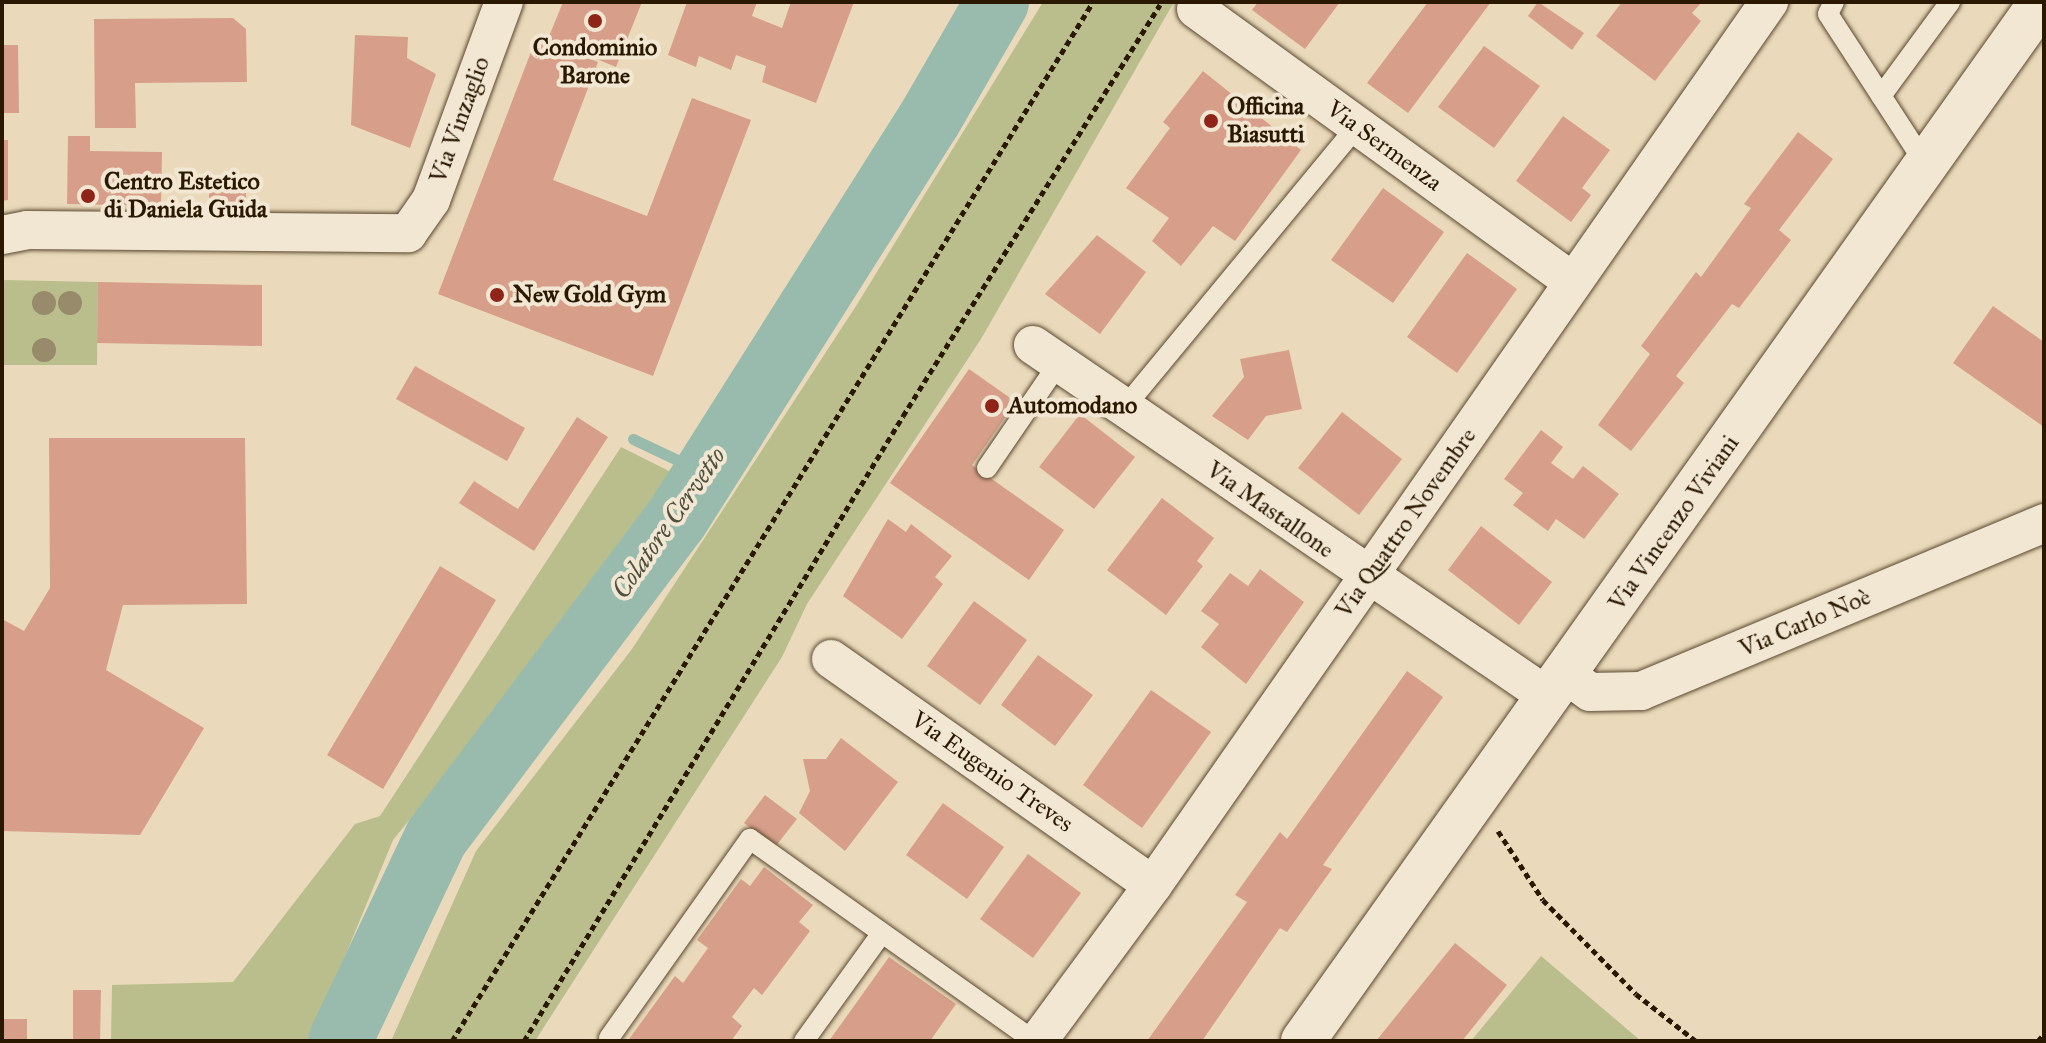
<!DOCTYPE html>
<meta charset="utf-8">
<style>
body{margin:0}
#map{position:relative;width:2046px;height:1043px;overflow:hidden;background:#eadabb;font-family:"IM FELL Great Primer",serif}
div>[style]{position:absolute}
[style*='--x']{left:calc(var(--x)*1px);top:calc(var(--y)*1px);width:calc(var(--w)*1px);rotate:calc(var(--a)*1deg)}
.green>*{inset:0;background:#babe8d}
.stream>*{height:11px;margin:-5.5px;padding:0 5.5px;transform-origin:5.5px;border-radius:5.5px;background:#98bbae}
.river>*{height:64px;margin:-32px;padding:0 32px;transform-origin:32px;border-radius:32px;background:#98bbae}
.building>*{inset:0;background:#d79f89}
.path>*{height:5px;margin-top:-2.5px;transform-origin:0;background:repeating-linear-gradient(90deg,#2a1800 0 6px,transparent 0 10px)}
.roads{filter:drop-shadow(0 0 2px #5a482f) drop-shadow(0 0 2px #5a482f)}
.lane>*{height:20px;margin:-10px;padding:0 10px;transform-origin:10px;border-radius:10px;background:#f1e7d3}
.street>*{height:38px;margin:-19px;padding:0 19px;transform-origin:19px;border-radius:19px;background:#f1e7d3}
.secondary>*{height:44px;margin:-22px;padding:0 22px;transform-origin:22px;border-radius:22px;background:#f1e7d3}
.trees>*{width:24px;height:24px;margin:-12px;border-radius:50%;background:#988b6b}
.dots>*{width:22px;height:22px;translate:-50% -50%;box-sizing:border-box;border:4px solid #f1e7d3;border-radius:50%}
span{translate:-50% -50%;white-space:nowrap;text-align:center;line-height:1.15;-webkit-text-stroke:8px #f1e7d3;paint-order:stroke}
.poi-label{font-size:24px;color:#2a1800;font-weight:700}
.left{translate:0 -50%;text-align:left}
.street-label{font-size:24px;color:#2a1800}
.water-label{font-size:26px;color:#50513d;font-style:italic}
.frame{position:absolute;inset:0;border:4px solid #2a1800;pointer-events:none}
</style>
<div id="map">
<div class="green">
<div style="clip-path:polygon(1043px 2px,1174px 2px,981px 339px,807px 604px,782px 657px,535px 1041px,391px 1041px,476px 851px,632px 649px,856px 306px)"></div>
<div style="clip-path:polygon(2px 280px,98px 282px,97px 365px,2px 365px)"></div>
<div style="clip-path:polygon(621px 447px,687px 480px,393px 840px,310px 1041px,111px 1041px,112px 985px,233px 982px,355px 824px,380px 816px)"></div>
<div style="clip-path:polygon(1541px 956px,1641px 1041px,1471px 1041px)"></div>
</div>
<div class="stream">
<div style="--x:633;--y:439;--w:80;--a:25.3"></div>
</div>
<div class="river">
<div style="--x:340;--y:1041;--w:225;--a:-64.7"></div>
<div style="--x:436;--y:838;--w:398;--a:-53"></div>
<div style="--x:676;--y:520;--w:473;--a:-57.7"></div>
<div style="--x:929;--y:120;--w:136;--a:-60"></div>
</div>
<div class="building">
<div style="clip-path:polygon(563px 2px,642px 2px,616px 67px,548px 39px)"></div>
<div style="clip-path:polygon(687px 2px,757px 2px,752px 16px,782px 28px,791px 2px,854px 2px,816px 103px,762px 82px,766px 66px,736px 55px,731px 70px,699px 56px,696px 67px,668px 55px)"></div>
<div style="clip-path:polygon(1258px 2px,1340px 2px,1305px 49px,1252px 10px)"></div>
<div style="clip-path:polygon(1428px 2px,1491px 2px,1408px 113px,1367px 83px)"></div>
<div style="clip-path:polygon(1538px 2px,1584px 33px,1572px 50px,1528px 16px)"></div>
<div style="clip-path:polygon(1622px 2px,1702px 2px,1692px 13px,1701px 21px,1655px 81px,1596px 36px)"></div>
<div style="clip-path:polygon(233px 18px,246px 29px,247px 82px,135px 83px,136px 128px,95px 128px,94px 19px)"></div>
<div style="clip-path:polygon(355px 35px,408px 37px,407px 58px,436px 74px,410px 148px,351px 125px)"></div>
<div style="clip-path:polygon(536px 39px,598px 62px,553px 180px,647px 216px,692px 98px,751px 120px,653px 376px,438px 294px)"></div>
<div style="clip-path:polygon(2px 45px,18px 45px,19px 113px,2px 113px)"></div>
<div style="clip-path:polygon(1484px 46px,1540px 86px,1494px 148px,1438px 107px)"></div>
<div style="clip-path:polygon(1203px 71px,1301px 150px,1235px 241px,1213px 226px,1181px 266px,1152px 241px,1169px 218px,1126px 188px,1170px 128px,1163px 122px)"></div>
<div style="clip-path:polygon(1563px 116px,1610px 150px,1582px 188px,1591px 195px,1571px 222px,1516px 181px)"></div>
<div style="clip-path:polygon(1798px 132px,1833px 159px,1779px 230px,1791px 240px,1739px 308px,1732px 304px,1676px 376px,1684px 383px,1631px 451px,1598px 425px,1650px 354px,1641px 346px,1696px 272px,1701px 277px,1751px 208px,1744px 204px)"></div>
<div style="clip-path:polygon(68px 136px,90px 136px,90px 151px,162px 152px,161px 206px,67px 204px)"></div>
<div style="clip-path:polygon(2px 140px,8px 140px,8px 200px,2px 201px)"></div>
<div style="clip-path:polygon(1383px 188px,1444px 232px,1393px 303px,1331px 260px)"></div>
<div style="clip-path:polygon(209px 189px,246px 190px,246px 207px,209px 207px)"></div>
<div style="clip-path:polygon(1097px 235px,1146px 272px,1100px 334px,1045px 294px)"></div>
<div style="clip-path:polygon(1467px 253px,1517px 289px,1457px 373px,1407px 337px)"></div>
<div style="clip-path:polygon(98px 282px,262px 285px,262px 346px,97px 343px)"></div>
<div style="clip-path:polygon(1993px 306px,2044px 342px,2044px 427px,1953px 363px)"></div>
<div style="clip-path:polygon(1289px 350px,1302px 409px,1266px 416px,1248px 440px,1212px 416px,1244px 377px,1240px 359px)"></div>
<div style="clip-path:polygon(415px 366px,525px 428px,507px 461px,396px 399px)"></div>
<div style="clip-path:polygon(969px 369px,1016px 402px,972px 465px,1064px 530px,1029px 580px,890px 483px)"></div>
<div style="clip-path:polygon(1342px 412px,1402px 459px,1359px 515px,1298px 468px)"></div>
<div style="clip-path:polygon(1080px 414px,1135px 457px,1094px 509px,1039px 467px)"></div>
<div style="clip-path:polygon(577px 417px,608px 437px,534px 551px,459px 503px,474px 481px,518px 509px)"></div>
<div style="clip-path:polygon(1541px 430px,1563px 447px,1551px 463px,1573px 479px,1583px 466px,1619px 494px,1584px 539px,1556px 519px,1548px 531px,1513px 505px,1523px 493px,1504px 479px)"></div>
<div style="clip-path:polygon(49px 438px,245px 438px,247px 604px,123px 605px,106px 670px,204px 728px,140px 835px,2px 831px,2px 619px,24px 631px,50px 588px)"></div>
<div style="clip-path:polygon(1162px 498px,1214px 538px,1197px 561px,1203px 566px,1166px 615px,1107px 570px)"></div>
<div style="clip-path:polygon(888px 519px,906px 532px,911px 524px,952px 556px,935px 577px,943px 584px,902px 639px,843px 596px)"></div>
<div style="clip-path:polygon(1481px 526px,1552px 582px,1519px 625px,1448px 570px)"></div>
<div style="clip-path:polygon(440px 566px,496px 600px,383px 789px,327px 755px)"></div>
<div style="clip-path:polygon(1260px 569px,1304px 602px,1246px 684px,1201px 647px,1219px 624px,1201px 611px,1230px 573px,1248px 586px)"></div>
<div style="clip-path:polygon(974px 601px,1027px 640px,980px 705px,927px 666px)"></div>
<div style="clip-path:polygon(1038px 655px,1093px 695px,1055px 746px,1001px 705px)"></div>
<div style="clip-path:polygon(1407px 671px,1443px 697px,1323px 865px,1332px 869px,1287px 932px,1280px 928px,1202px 1041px,1147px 1041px,1247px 902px,1235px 895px,1280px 832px,1287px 839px)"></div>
<div style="clip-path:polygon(1151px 690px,1211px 732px,1142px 828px,1083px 785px)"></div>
<div style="clip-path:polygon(841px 738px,898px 782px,845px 851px,799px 813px,810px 791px,803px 759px,826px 759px)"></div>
<div style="clip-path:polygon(765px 795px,797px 819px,775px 847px,744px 823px)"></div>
<div style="clip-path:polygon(943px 803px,1004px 847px,967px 899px,906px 855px)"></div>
<div style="clip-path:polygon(1028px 854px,1081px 893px,1033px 958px,980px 919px)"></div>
<div style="clip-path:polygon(764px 867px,813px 905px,799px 922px,810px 931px,762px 995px,754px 988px,732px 1017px,742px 1026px,731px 1041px,629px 1039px,675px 976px,683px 983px,708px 948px,697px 940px,741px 879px,750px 886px)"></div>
<div style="clip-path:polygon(1455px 943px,1507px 985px,1462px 1041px,1376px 1041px)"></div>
<div style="clip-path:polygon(889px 957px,956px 1004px,930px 1041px,829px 1041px)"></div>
<div style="clip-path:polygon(73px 990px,101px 990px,100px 1041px,73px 1041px)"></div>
<div style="clip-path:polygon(2px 1019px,27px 1019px,27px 1041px,2px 1041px)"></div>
</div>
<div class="path">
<div style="--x:1498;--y:831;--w:82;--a:56.9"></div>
<div style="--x:1543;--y:900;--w:132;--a:45.3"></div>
<div style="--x:1636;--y:994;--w:76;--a:38.1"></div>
<div style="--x:452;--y:1041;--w:1221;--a:-58.33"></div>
<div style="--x:524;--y:1041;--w:731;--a:-58.77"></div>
<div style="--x:903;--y:416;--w:485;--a:-58"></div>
<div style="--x:2038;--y:1041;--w:9;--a:-49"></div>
</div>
<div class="roads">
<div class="lane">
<div style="--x:1834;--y:2;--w:13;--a:117"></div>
<div style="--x:1828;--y:14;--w:180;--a:57"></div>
<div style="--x:1881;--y:96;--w:117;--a:-53.7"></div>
<div style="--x:1124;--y:408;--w:366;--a:-50.4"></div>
<div style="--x:987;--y:468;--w:127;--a:-55.6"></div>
<div style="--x:609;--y:1038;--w:244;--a:-54.7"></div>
<div style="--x:750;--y:839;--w:349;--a:35.4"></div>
<div style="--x:804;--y:1041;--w:133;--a:-54.2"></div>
</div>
<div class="street">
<div style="--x:1196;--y:9;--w:464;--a:35.9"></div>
<div style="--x:2;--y:235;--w:25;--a:-11"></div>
<div style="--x:27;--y:230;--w:381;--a:0.5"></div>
<div style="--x:408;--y:233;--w:40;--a:-55.1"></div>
<div style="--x:431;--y:200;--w:211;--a:-69.8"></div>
<div style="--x:1033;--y:345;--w:626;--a:34.32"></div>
<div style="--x:831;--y:659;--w:393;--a:35.1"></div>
<div style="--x:1566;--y:675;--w:29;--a:35"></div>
<div style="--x:1590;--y:692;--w:51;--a:-1.1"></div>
<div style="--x:1641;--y:691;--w:437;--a:-22.6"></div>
<div style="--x:1038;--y:1041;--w:194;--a:-53.6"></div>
<div style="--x:1153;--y:885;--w:1077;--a:-55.1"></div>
</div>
<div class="secondary">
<div style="--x:1303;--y:1041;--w:1274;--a:-54.61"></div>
</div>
</div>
<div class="trees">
<div style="left:44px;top:303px"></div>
<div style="left:70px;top:303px"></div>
<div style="left:44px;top:350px"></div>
</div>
<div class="dots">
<div style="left:595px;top:21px;background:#8f2418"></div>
<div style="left:1211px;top:121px;background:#8f2418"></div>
<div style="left:88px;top:196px;background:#8f2418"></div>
<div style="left:497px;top:295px;background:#8f2418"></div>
<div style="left:992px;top:406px;background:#8f2418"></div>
</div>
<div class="poi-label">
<span style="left:595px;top:62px">Condominio<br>Barone</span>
<span class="left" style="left:1227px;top:121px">Officina<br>Biasutti</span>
<span class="left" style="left:104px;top:196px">Centro Estetico<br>di Daniela Guida</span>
<span class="left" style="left:513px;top:295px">New Gold Gym</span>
<span class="left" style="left:1008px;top:406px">Automodano</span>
</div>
<div class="street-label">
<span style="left:460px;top:120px;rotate:-70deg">Via Vinzaglio</span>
<span style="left:1384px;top:146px;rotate:36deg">Via Sermenza</span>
<span style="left:1270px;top:510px;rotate:35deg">Via Mastallone</span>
<span style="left:1406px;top:523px;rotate:-55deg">Via Quattro Novembre</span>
<span style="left:1674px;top:523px;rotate:-55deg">Via Vincenzo Viviani</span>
<span style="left:1805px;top:623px;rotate:-23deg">Via Carlo Noè</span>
<span style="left:992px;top:772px;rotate:35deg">Via Eugenio Treves</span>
</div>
<div class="water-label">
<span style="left:669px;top:523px;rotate:-55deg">Colatore Cervetto</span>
</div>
<div class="frame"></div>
</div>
